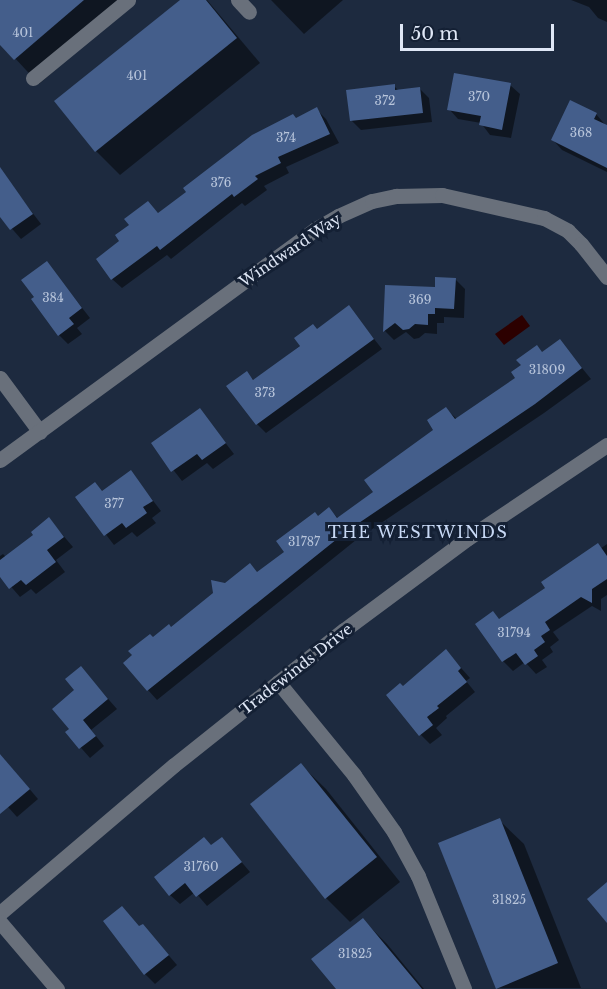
<!DOCTYPE html>
<style>
body{margin:0}
#map{position:relative;width:607px;height:989px;overflow:hidden;background:#1d2a3f;font-family:"Libre Baskerville",serif}
div>[style]{position:absolute}
[style*='--x']{left:calc(var(--x)*1px);top:calc(var(--y)*1px);width:calc(var(--w)*1px);rotate:calc(var(--a)*1deg)}
.water>*{inset:0;background:#2c0000}
.shadow>*{inset:0;background:#0007}
.building>*{inset:0;background:#445e8b}
.minor>*{height:15px;margin:-7.5px;padding:0 7.5px;transform-origin:7.5px;border-radius:7.5px;background:#69707b}
span{translate:-50% -50%;white-space:nowrap;text-align:center;line-height:1.15;-webkit-text-stroke:6px #142034;paint-order:stroke}
.number-label{font-size:12px;color:#b8c5db}
.number-label span{-webkit-text-stroke-width:0}
.street-label{font-size:15px;color:#dfe7f6}
.neighbourhood-label{font-size:16px;color:#c8d9f5;letter-spacing:1.5px}
.scale{position:absolute;left:400px;top:24px;width:154px;height:27px;box-sizing:border-box;border:3px solid #dfe7f6;border-top:0;padding-left:8px;font-size:18px;line-height:21px;white-space:nowrap;color:#dfe7f6;-webkit-text-stroke:4px #142034;paint-order:stroke}
</style>
<div id="map">
<div class="water">
<div style="clip-path:polygon(522px 315px,530px 326px,504px 345px,495px 334px)"></div>
</div>
<div class="shadow">
<div style="clip-path:polygon(0 0,136px 0,39px 84px,0 42px)"></div>
<div style="clip-path:polygon(183px 0,207px 0,260px 63px,120px 175px,96px 151px)"></div>
<div style="clip-path:polygon(271px 0,343px 0,304px 34px)"></div>
<div style="clip-path:polygon(571px 0,607px 0,607px 22px,598px 18px,589px 7px)"></div>
<div style="clip-path:polygon(510px 85px,520px 94px,511px 138px,490px 135px,481px 123px,458px 119px,449px 109px)"></div>
<div style="clip-path:polygon(394px 86px,399px 91px,419px 88px,429px 98px,432px 122px,361px 130px,351px 120px)"></div>
<div style="clip-path:polygon(316px 109px,326px 119px,339px 143px,286px 167px,289px 173px,264px 186px,267px 190px,245px 206px,242px 203px,171px 259px,167px 255px,122px 288px,112px 279px,121px 241px,148px 203px,159px 214px,296px 119px)"></div>
<div style="clip-path:polygon(596px 114px,607px 127px,607px 172px,562px 150px,553px 140px)"></div>
<div style="clip-path:polygon(3px 174px,41px 224px,21px 239px,0 215px,0 176px)"></div>
<div style="clip-path:polygon(47px 263px,90px 318px,77px 328px,82px 334px,68px 344px,59px 335px,36px 297px)"></div>
<div style="clip-path:polygon(455px 279px,465px 289px,464px 318px,444px 317px,444px 323px,437px 323px,437px 334px,425px 333px,419px 338px,414px 339px,406px 332px,394px 340px,385px 331px,387px 287px,436px 289px)"></div>
<div style="clip-path:polygon(349px 307px,382px 349px,266px 433px,257px 424px,246px 373px,255px 381px)"></div>
<div style="clip-path:polygon(560px 341px,591px 379px,544px 413px,356px 540px,157px 700px,148px 690px,153px 639px,171px 628px,225px 585px,258px 573px,286px 552px,329px 509px,338px 518px,375px 493px,435px 430px,446px 409px,457px 419px,518px 379px)"></div>
<div style="clip-path:polygon(200px 410px,234px 454px,213px 469px,207px 463px,182px 481px,153px 444px)"></div>
<div style="clip-path:polygon(131px 472px,161px 511px,152px 518px,156px 523px,137px 537px,132px 532px,114px 545px,77px 497px,103px 492px)"></div>
<div style="clip-path:polygon(49px 519px,73px 547px,56px 560px,65px 572px,36px 594px,31px 589px,20px 597px,0 574px,0 556px,3px 554px,6px 557px,35px 535px)"></div>
<div style="clip-path:polygon(607px 544px,607px 595px,601px 599px,601px 611px,592px 606px,553px 632px,559px 640px,550px 647px,553px 652px,542px 660px,547px 667px,536px 674px,525px 662px,513px 671px,503px 661px,500px 620px)"></div>
<div style="clip-path:polygon(446px 651px,470px 678px,466px 681px,475px 692px,446px 716px,447px 718px,436px 728px,442px 735px,430px 744px,421px 735px,403px 688px)"></div>
<div style="clip-path:polygon(81px 668px,117px 709px,91px 730px,104px 746px,90px 758px,67px 732px,71px 729px)"></div>
<div style="clip-path:polygon(0 754px,38px 799px,17px 817px,0 798px)"></div>
<div style="clip-path:polygon(301px 765px,326px 789px,400px 882px,350px 922px,326px 898px)"></div>
<div style="clip-path:polygon(499px 820px,524px 844px,581px 988px,497px 988px)"></div>
<div style="clip-path:polygon(222px 839px,250px 872px,207px 906px,195px 892px,180px 904px,170px 895px)"></div>
<div style="clip-path:polygon(363px 920px,387px 944px,424px 989px,338px 989px)"></div>
<div style="clip-path:polygon(140px 928px,152px 936px,177px 965px,155px 984px,145px 974px)"></div>
</div>
<div class="building">
<div style="clip-path:polygon(0 0,84px 0,14px 60px,0 45px)"></div>
<div style="clip-path:polygon(180px 0,206px 0,237px 38px,95px 152px,54px 101px)"></div>
<div style="clip-path:polygon(454px 73px,511px 83px,502px 130px,479px 125px,481px 116px,447px 110px)"></div>
<div style="clip-path:polygon(395px 84px,395px 90px,420px 87px,423px 113px,350px 121px,346px 90px)"></div>
<div style="clip-path:polygon(570px 100px,597px 113px,594px 119px,607px 125px,607px 168px,551px 140px)"></div>
<div style="clip-path:polygon(317px 107px,330px 134px,278px 157px,281px 163px,255px 176px,258px 179px,234px 197px,232px 194px,160px 250px,157px 246px,111px 280px,96px 259px,119px 241px,115px 235px,129px 225px,124px 219px,148px 201px,158px 213px,186px 192px,183px 188px,252px 135px,293px 114px,296px 118px)"></div>
<div style="clip-path:polygon(0 167px,33px 214px,10px 230px,0 217px)"></div>
<div style="clip-path:polygon(47px 261px,82px 308px,69px 318px,74px 324px,58px 336px,31px 299px,34px 297px,21px 280px)"></div>
<div style="clip-path:polygon(435px 277px,456px 278px,454px 309px,435px 308px,435px 314px,428px 314px,428px 325px,415px 324px,409px 329px,403px 330px,395px 323px,383px 332px,385px 285px,435px 287px)"></div>
<div style="clip-path:polygon(349px 305px,374px 339px,256px 425px,226px 386px,247px 371px,253px 380px,300px 346px,294px 338px,313px 324px,317px 329px)"></div>
<div style="clip-path:polygon(560px 339px,582px 368px,535px 404px,347px 531px,147px 691px,123px 663px,132px 655px,128px 651px,150px 634px,153px 637px,169px 624px,171px 627px,213px 593px,211px 580px,225px 583px,250px 563px,257px 572px,284px 552px,276px 541px,315px 512px,318px 516px,329px 507px,337px 518px,373px 492px,364px 480px,433px 430px,427px 420px,446px 407px,455px 419px,515px 378px,511px 372px,521px 365px,516px 360px,537px 345px,542px 352px)"></div>
<div style="clip-path:polygon(200px 408px,226px 443px,202px 460px,197px 454px,171px 472px,151px 443px)"></div>
<div style="clip-path:polygon(131px 470px,153px 501px,143px 507px,147px 513px,126px 528px,122px 523px,104px 536px,75px 497px,95px 482px,102px 491px)"></div>
<div style="clip-path:polygon(49px 517px,64px 537px,47px 550px,56px 562px,26px 585px,21px 580px,9px 589px,0 577px,0 560px,33px 535px,31px 532px)"></div>
<div style="clip-path:polygon(598px 543px,607px 556px,607px 579px,592px 589px,592px 603px,581px 597px,545px 622px,550px 630px,541px 636px,545px 642px,534px 650px,538px 656px,525px 665px,516px 653px,502px 662px,475px 624px,493px 611px,499px 619px,545px 588px,541px 582px)"></div>
<div style="clip-path:polygon(446px 649px,461px 668px,458px 671px,467px 682px,437px 706px,439px 708px,427px 717px,433px 725px,419px 736px,386px 695px,400px 683px,403px 686px)"></div>
<div style="clip-path:polygon(81px 666px,108px 699px,83px 720px,96px 736px,79px 749px,65px 732px,69px 729px,52px 709px,74px 690px,65px 679px)"></div>
<div style="clip-path:polygon(0 754px,30px 789px,0 814px)"></div>
<div style="clip-path:polygon(301px 763px,377px 857px,325px 899px,250px 804px)"></div>
<div style="clip-path:polygon(500px 818px,558px 963px,496px 989px,438px 843px)"></div>
<div style="clip-path:polygon(204px 837px,211px 845px,222px 837px,242px 862px,196px 897px,185px 883px,169px 896px,154px 877px)"></div>
<div style="clip-path:polygon(607px 882px,607px 923px,587px 899px)"></div>
<div style="clip-path:polygon(122px 906px,139px 926px,143px 924px,169px 955px,144px 975px,103px 921px)"></div>
<div style="clip-path:polygon(363px 918px,382px 941px,422px 989px,336px 989px,311px 959px)"></div>
</div>
<div class="minor">
<div style="--x:238;--y:0;--w:16;--a:47"></div>
<div style="--x:33;--y:78;--w:123;--a:-39.4"></div>
<div style="--x:0;--y:378;--w:67;--a:53.5"></div>
<div style="--x:0;--y:460;--w:389;--a:-36.2"></div>
<div style="--x:314;--y:230;--w:28;--a:-30"></div>
<div style="--x:338;--y:216;--w:37;--a:-24"></div>
<div style="--x:372;--y:201;--w:25;--a:-12"></div>
<div style="--x:396;--y:196;--w:46;--a:-1.2"></div>
<div style="--x:442;--y:195;--w:105;--a:12.7"></div>
<div style="--x:544;--y:218;--w:27;--a:28"></div>
<div style="--x:568;--y:231;--w:18;--a:45"></div>
<div style="--x:581;--y:244;--w:42;--a:51.8"></div>
<div style="--x:278;--y:682;--w:120;--a:50.7"></div>
<div style="--x:354;--y:775;--w:70;--a:54.9"></div>
<div style="--x:394;--y:832;--w:50;--a:61.4"></div>
<div style="--x:418;--y:876;--w:122;--a:67.8"></div>
<div style="--x:0;--y:913;--w:228;--a:-40.4"></div>
<div style="--x:174;--y:765;--w:217;--a:-38.5"></div>
<div style="--x:344;--y:630;--w:154;--a:-36.6"></div>
<div style="--x:468;--y:538;--w:167;--a:-33.8"></div>
<div style="--x:0;--y:922;--w:88;--a:49.6"></div>
</div>
<div class="number-label">
<span style="left:23px;top:33px">401</span>
<span style="left:137px;top:76px">401</span>
<span style="left:479px;top:97px">370</span>
<span style="left:385px;top:101px">372</span>
<span style="left:581px;top:133px">368</span>
<span style="left:286px;top:138px">374</span>
<span style="left:221px;top:183px">376</span>
<span style="left:53px;top:298px">384</span>
<span style="left:420px;top:300px">369</span>
<span style="left:547px;top:370px">31809</span>
<span style="left:265px;top:393px">373</span>
<span style="left:114px;top:504px">377</span>
<span style="left:304px;top:542px">31787</span>
<span style="left:514px;top:633px">31794</span>
<span style="left:201px;top:867px">31760</span>
<span style="left:509px;top:900px">31825</span>
<span style="left:355px;top:954px">31825</span>
</div>
<div class="street-label">
<span style="left:290px;top:250px;rotate:-34deg">Windward Way</span>
<span style="left:296px;top:669px;rotate:-38deg">Tradewinds Drive</span>
</div>
<div class="neighbourhood-label">
<span style="left:418px;top:532px">THE WESTWINDS</span>
</div>
<div class="scale">50 m</div>
</div>
